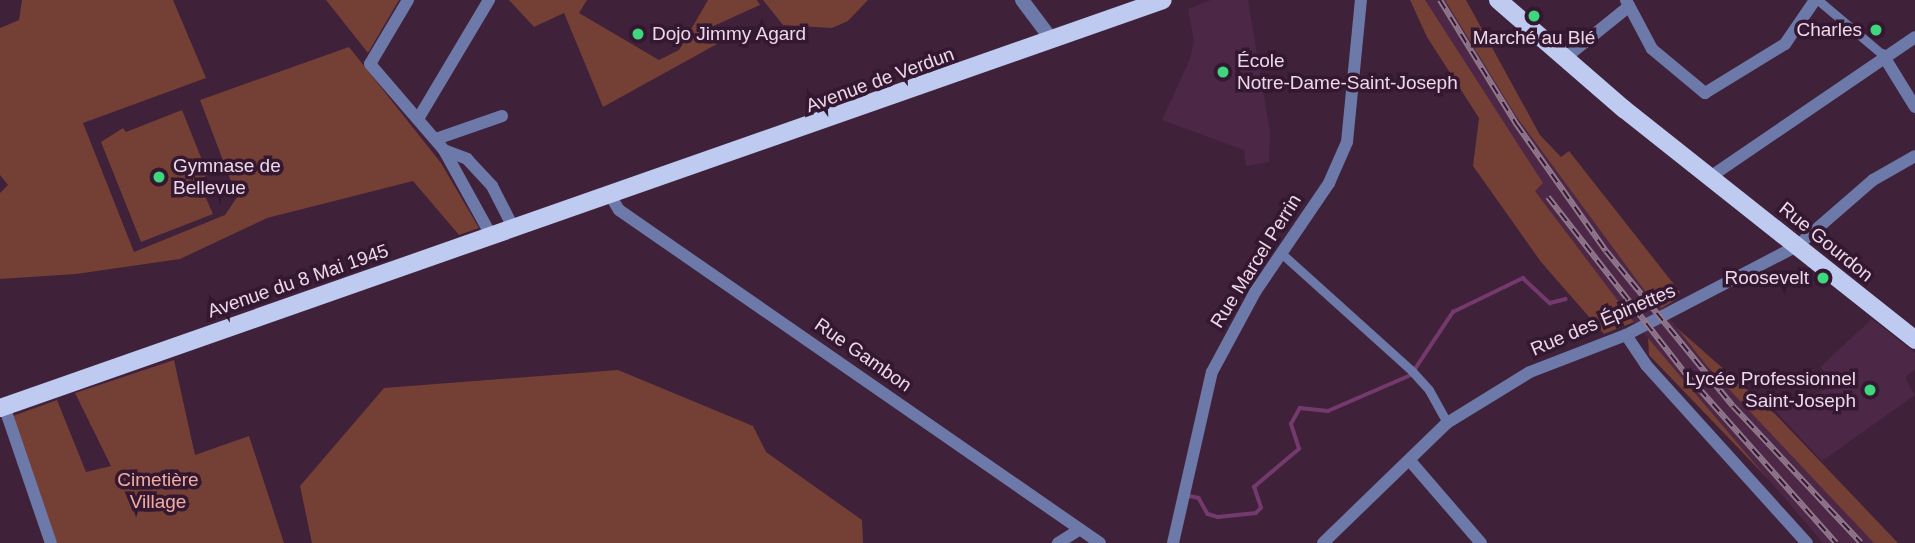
<!DOCTYPE html>
<meta charset="utf-8">
<style>
body{margin:0}
#map{position:relative;width:1915px;height:543px;overflow:hidden;background:#3f213a;font-family:Helvetica,sans-serif}
div>[style]{position:absolute}
[style*='--x']{left:calc(var(--x)*1px);top:calc(var(--y)*1px);width:calc(var(--w)*1px);rotate:calc(var(--a)*1deg)}
.built>*{inset:0;background:#4c2846}
.green>*{inset:0;background:#743f34}
.stream>*{height:3.5px;margin:-1.75px;padding:0 1.75px;transform-origin:1.75px;border-radius:1.75px;background:#753a6d}
.pedestrian>*{height:9px;margin:-4.5px;padding:0 4.5px;transform-origin:4.5px;border-radius:4.5px;background:#6d79a9}
.minor>*{height:12px;margin:-6px;padding:0 6px;transform-origin:6px;border-radius:6px;background:#6d79a9}
.tertiary>*{height:14px;margin:-7px;padding:0 7px;transform-origin:7px;border-radius:7px;background:#6d79a9}
.primary>*{height:18px;margin:-9px;padding:0 9px;transform-origin:9px;border-radius:9px;background:#bfcaf1}
.rail>*{height:6px;margin-top:-3px;transform-origin:0;background:repeating-linear-gradient(90deg,#341730 0 10px,#91788d 0 20px);box-sizing:border-box;border-block:2px solid #91788d}
.dots>*{width:19px;height:19px;translate:-50% -50%;box-sizing:border-box;border:4px solid #341730;border-radius:50%}
span{translate:-50% -50%;white-space:nowrap;text-align:center;line-height:1.15;-webkit-text-stroke:7px #341730;paint-order:stroke}
.poi-label{font-size:19px;color:#ecd8e8}
.right{translate:-100% -50%;text-align:right}
.left{translate:0 -50%;text-align:left}
.street-label{font-size:19px;color:#ecd8e8}
.park-label{font-size:19px;color:#f1aea0}
</style>
<div id="map">
<div class="built">
<div style="clip-path:polygon(1211px 0,1248px 0,1270px 132px,1269px 162px,1246px 166px,1244px 150px,1162px 120px,1190px 59px,1194px 41px,1188px 9px)"></div>
<div style="clip-path:polygon(1419px 0,1447px 0,1611px 242px,1677px 328px,1776px 415px,1897px 543px,1823px 543px,1624px 310px,1535px 191px)"></div>
<div style="clip-path:polygon(1872px 319px,1915px 353px,1915px 369px,1905px 378px,1915px 395px,1822px 461px,1773px 408px,1827px 389px,1821px 381px,1827px 375px,1820px 367px)"></div>
</div>
<div class="green">
<div style="clip-path:polygon(22px 0,173px 0,206px 78px,83px 123px,134px 252px,225px 215px,237px 197px,200px 100px,349px 47px,441px 163px,479px 228px,459px 235px,413px 181px,267px 218px,180px 259px,76px 274px,0 279px,0 193px,8px 185px,0 175px,0 28px,19px 20px)"></div>
<div style="clip-path:polygon(326px 0,399px 0,368px 53px)"></div>
<div style="clip-path:polygon(509px 0,587px 0,579px 13px,659px 60px,679px 50px,708px 0,757px 0,760px 5px,709px 28px,717px 44px,603px 107px,564px 13px,534px 27px)"></div>
<div style="clip-path:polygon(763px 0,868px 0,848px 21px,832px 28px,783px 25px)"></div>
<div style="clip-path:polygon(1410px 0,1425px 0,1543px 183px,1535px 191px,1634px 322px,1604px 334px,1541px 262px,1473px 166px,1479px 118px,1427px 37px)"></div>
<div style="clip-path:polygon(1445px 0,1466px 0,1540px 135px,1561px 157px,1569px 151px,1680px 292px,1677px 299px,1662px 308px,1656px 306px,1516px 116px)"></div>
<div style="clip-path:polygon(182px 110px,208px 175px,198px 180px,213px 214px,141px 242px,101px 142px,123px 128px,126px 132px)"></div>
<div style="clip-path:polygon(1677px 328px,1776px 415px,1898px 543px,1874px 543px,1707px 366px)"></div>
<div style="clip-path:polygon(1648px 338px,1769px 480px,1649px 355px)"></div>
<div style="clip-path:polygon(174px 360px,195px 455px,249px 436px,284px 543px,57px 543px,13px 416px,57px 400px,86px 472px,111px 466px,75px 393px)"></div>
<div style="clip-path:polygon(618px 370px,753px 426px,766px 452px,862px 520px,863px 543px,312px 543px,300px 486px,384px 388px)"></div>
</div>
<div class="stream">
<div style="--x:1189;--y:496;--w:10;--a:11"></div>
<div style="--x:1199;--y:498;--w:18;--a:61"></div>
<div style="--x:1208;--y:514;--w:10;--a:17"></div>
<div style="--x:1218;--y:517;--w:38;--a:-6"></div>
<div style="--x:1256;--y:513;--w:7;--a:-45"></div>
<div style="--x:1261;--y:508;--w:22;--a:-108"></div>
<div style="--x:1254;--y:487;--w:59;--a:-40.2"></div>
<div style="--x:1299;--y:449;--w:26;--a:-108"></div>
<div style="--x:1291;--y:424;--w:18;--a:-61"></div>
<div style="--x:1300;--y:408;--w:28;--a:6"></div>
<div style="--x:1328;--y:411;--w:90;--a:-23.4"></div>
<div style="--x:1411;--y:375;--w:76;--a:-56.3"></div>
<div style="--x:1453;--y:312;--w:78;--a:-25.9"></div>
<div style="--x:1523;--y:278;--w:37;--a:43"></div>
<div style="--x:1550;--y:303;--w:16;--a:-14"></div>
</div>
<div class="pedestrian">
<div style="--x:1818;--y:0;--w:85;--a:40.2"></div>
<div style="--x:1281;--y:253;--w:176;--a:42"></div>
<div style="--x:1412;--y:371;--w:25;--a:48"></div>
<div style="--x:1429;--y:390;--w:38;--a:61"></div>
</div>
<div class="minor">
<div style="--x:408;--y:0;--w:74;--a:120.7"></div>
<div style="--x:370;--y:64;--w:113;--a:49.3"></div>
<div style="--x:444;--y:150;--w:99;--a:61.1"></div>
<div style="--x:1626;--y:0;--w:55;--a:62"></div>
<div style="--x:1652;--y:49;--w:69;--a:39.7"></div>
<div style="--x:1705;--y:93;--w:94;--a:-31.5"></div>
<div style="--x:1785;--y:44;--w:53;--a:-55.7"></div>
<div style="--x:1883;--y:55;--w:61;--a:58.4"></div>
<div style="--x:1565;--y:58;--w:80;--a:-38.9"></div>
<div style="--x:418;--y:119;--w:139;--a:-59.2"></div>
<div style="--x:436;--y:139;--w:70;--a:-19.2"></div>
<div style="--x:444;--y:150;--w:25;--a:21"></div>
<div style="--x:467;--y:159;--w:37;--a:47"></div>
<div style="--x:492;--y:186;--w:48;--a:62.9"></div>
<div style="--x:1710;--y:177;--w:248;--a:-34.3"></div>
<div style="--x:610;--y:195;--w:17;--a:59"></div>
<div style="--x:619;--y:210;--w:585;--a:34.7"></div>
<div style="--x:1626;--y:335;--w:36;--a:56"></div>
<div style="--x:1646;--y:365;--w:240;--a:47.9"></div>
<div style="--x:4;--y:406;--w:145;--a:71.1"></div>
<div style="--x:1411;--y:462;--w:107;--a:49.2"></div>
<div style="--x:1058;--y:543;--w:26;--a:-32"></div>
<div style="--x:1173;--y:543;--w:175;--a:-77.2"></div>
<div style="--x:1212;--y:372;--w:91;--a:-61.7"></div>
<div style="--x:1255;--y:292;--w:132;--a:-55.8"></div>
<div style="--x:1329;--y:183;--w:45;--a:-66.3"></div>
<div style="--x:1347;--y:142;--w:143;--a:-84.4"></div>
<div style="--x:1323;--y:543;--w:173;--a:-44.1"></div>
<div style="--x:1447;--y:423;--w:97;--a:-31.6"></div>
<div style="--x:1530;--y:372;--w:103;--a:-21.1"></div>
<div style="--x:1626;--y:335;--w:193;--a:-27.5"></div>
<div style="--x:1797;--y:246;--w:101;--a:-41"></div>
<div style="--x:1873;--y:180;--w:48;--a:-29.7"></div>
</div>
<div class="tertiary">
<div style="--x:1022;--y:0;--w:50;--a:53.1"></div>
</div>
<div class="primary">
<div style="--x:1498;--y:0;--w:167;--a:40.9"></div>
<div style="--x:1624;--y:109;--w:372;--a:38.4"></div>
<div style="--x:0;--y:408;--w:1232;--a:-19.33"></div>
</div>
<div class="rail">
<div style="--x:1440;--y:0;--w:147;--a:58.4"></div>
<div style="--x:1517;--y:125;--w:154;--a:54.8"></div>
<div style="--x:1606;--y:251;--w:200;--a:50.7"></div>
<div style="--x:1733;--y:406;--w:187;--a:46.9"></div>
<div style="--x:1548;--y:197;--w:224;--a:52.1"></div>
<div style="--x:1686;--y:374;--w:226;--a:48.4"></div>
</div>
<div class="dots">
<div style="left:1534px;top:16px;background:#3fd77d"></div>
<div style="left:1876px;top:30px;background:#3fd77d"></div>
<div style="left:638px;top:34px;background:#3fd77d"></div>
<div style="left:1223px;top:72px;background:#3fd77d"></div>
<div style="left:159px;top:177px;background:#3fd77d"></div>
<div style="left:1823px;top:278px;background:#3fd77d"></div>
<div style="left:1870px;top:390px;background:#3fd77d"></div>
</div>
<div class="poi-label">
<span class="right" style="left:1862px;top:30px">Charles</span>
<span class="left" style="left:652px;top:34px">Dojo Jimmy Agard</span>
<span style="left:1534px;top:38px">Marché au Blé</span>
<span class="left" style="left:1237px;top:72px">École<br>Notre-Dame-Saint-Joseph</span>
<span class="left" style="left:173px;top:177px">Gymnase de<br>Bellevue</span>
<span class="right" style="left:1809px;top:278px">Roosevelt</span>
<span class="right" style="left:1856px;top:390px">Lycée Professionnel<br>Saint-Joseph</span>
</div>
<div class="street-label">
<span style="left:880px;top:80px;rotate:-20deg">Avenue de Verdun</span>
<span style="left:1826px;top:242px;rotate:39deg">Rue Gourdon</span>
<span style="left:1256px;top:261px;rotate:-58deg">Rue Marcel Perrin</span>
<span style="left:298px;top:281px;rotate:-19deg">Avenue du 8 Mai 1945</span>
<span style="left:1603px;top:320px;rotate:-23deg">Rue des Épinettes</span>
<span style="left:863px;top:355px;rotate:35deg">Rue Gambon</span>
</div>
<div class="park-label">
<span style="left:158px;top:491px">Cimetière<br>Village</span>
</div>
</div>
